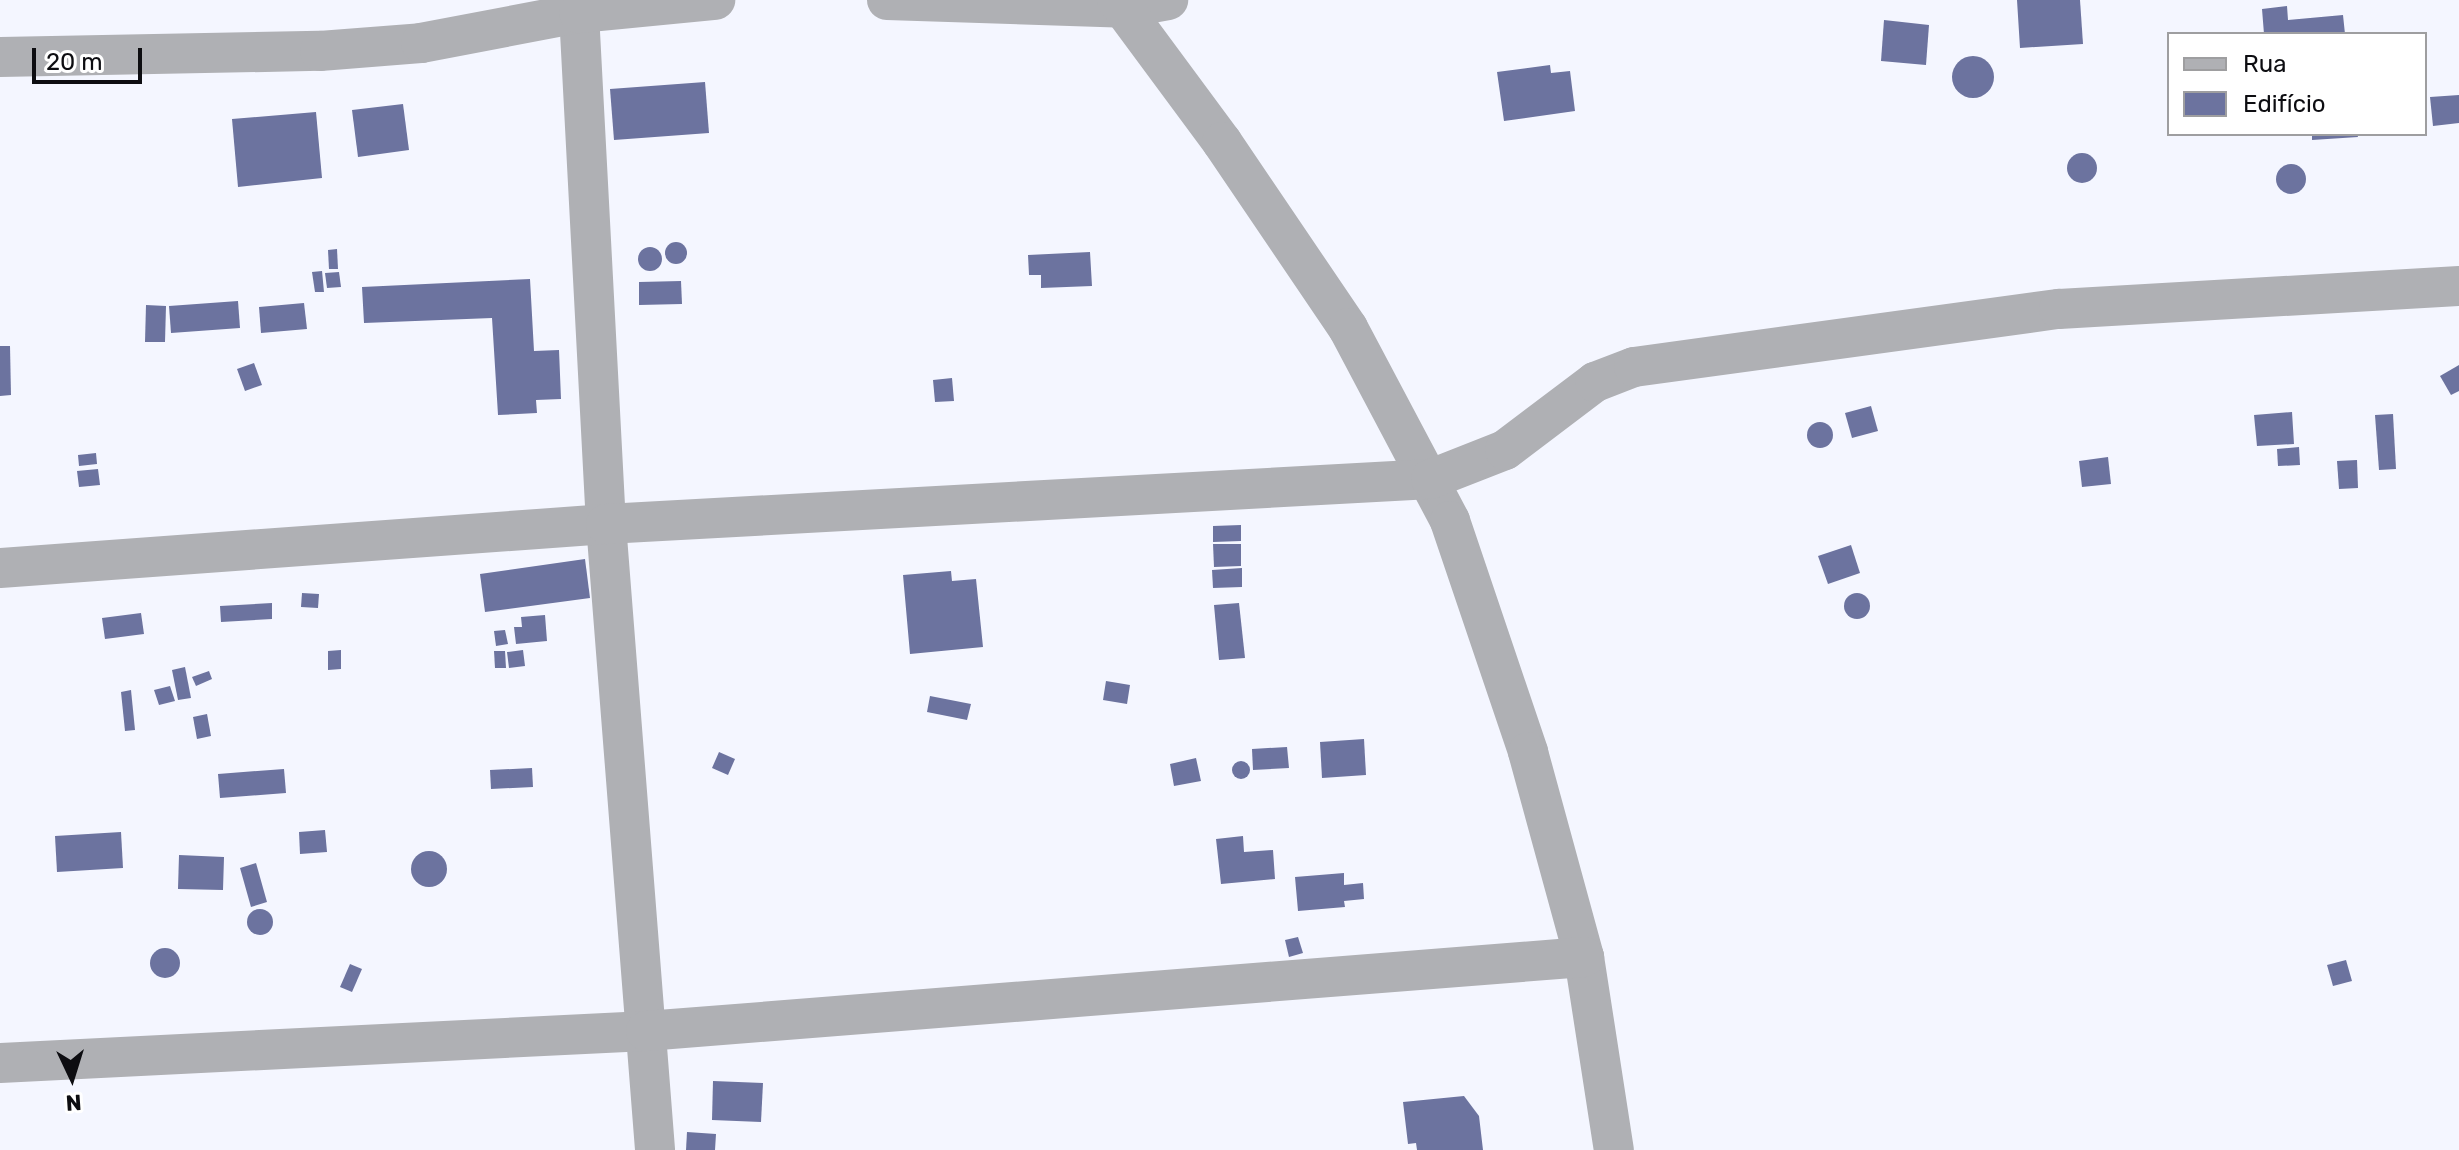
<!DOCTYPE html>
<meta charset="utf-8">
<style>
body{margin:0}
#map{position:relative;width:2459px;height:1150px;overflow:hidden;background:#f4f6ff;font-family:Rubik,sans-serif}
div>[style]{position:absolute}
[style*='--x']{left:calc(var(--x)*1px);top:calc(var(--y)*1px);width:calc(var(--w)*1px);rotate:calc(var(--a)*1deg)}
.building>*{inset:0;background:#6c739f}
.round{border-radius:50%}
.minor>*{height:40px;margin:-20px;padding:0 20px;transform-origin:20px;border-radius:20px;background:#afb0b4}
span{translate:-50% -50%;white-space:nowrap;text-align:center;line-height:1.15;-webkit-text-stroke:8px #fff;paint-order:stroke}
.legend{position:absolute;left:2167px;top:32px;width:260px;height:104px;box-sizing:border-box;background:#fff;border:2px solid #9e9ea0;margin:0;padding:10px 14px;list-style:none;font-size:24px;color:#0d0d11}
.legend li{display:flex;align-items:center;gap:16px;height:40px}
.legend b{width:40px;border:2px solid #9e9ea0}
.north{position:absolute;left:32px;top:1038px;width:80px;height:80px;-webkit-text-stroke:6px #fff;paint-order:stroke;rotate:176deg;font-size:22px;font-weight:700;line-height:32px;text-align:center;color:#0d0d11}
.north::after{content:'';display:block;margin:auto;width:28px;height:36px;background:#0d0d11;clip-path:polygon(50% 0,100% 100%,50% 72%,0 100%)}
.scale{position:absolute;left:32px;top:48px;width:110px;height:36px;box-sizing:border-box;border:4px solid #0d0d11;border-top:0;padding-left:10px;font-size:24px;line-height:28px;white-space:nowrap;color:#0d0d11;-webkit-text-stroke:6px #fff;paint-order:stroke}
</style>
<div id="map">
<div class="building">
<div style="clip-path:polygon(2017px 0,2080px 0,2083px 44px,2020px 48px)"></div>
<div style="clip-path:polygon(2287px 6px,2288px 20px,2343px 15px,2345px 34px,2264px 34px,2262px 9px)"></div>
<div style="clip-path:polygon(1884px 20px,1929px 25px,1926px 65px,1881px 61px)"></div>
<div class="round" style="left:1952px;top:56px;width:42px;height:42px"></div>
<div style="clip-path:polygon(1550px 65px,1551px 73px,1570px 71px,1575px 111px,1504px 121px,1497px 72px)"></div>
<div style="clip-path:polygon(705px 82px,709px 133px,614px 140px,610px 89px)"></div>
<div style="clip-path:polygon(2459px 95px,2459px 123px,2433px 126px,2430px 97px)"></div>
<div style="clip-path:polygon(403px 104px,409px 150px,358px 157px,352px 110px)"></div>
<div style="clip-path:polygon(316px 112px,322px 178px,238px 187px,232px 119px)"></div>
<div style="clip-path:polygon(2312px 134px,2357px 134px,2358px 137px,2312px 140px)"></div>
<div class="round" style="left:2067px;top:153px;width:30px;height:30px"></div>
<div class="round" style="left:2276px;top:164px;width:30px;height:30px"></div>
<div class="round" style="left:665px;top:242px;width:22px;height:22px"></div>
<div class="round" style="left:638px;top:247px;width:24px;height:24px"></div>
<div style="clip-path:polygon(337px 249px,338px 269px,329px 269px,328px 250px)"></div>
<div style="clip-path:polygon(1090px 252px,1092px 286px,1041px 288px,1041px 275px,1029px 275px,1028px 255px)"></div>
<div style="clip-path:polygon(322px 271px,324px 292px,315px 292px,312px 272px)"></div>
<div style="clip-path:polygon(339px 272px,341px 287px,327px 288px,325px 273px)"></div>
<div style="clip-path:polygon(530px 279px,534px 351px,559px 350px,561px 399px,536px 400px,537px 413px,498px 415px,492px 318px,364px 323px,362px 287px)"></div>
<div style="clip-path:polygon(681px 281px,682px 304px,639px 305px,639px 282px)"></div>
<div style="clip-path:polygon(238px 301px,240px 328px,171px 333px,169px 306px)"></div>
<div style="clip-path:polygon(304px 303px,307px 329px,261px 333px,259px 307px)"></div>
<div style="clip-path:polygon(146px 305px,166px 306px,165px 342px,145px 342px)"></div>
<div style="clip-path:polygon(0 346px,10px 346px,11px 395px,0 396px)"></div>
<div style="clip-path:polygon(254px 363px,262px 385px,245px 391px,237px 369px)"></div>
<div style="clip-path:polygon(2459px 365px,2459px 391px,2451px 395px,2440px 376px)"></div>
<div style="clip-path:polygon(952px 378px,954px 401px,935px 402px,933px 380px)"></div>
<div style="clip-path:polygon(1871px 406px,1878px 431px,1852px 438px,1845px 413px)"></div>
<div style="clip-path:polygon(2292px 412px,2294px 444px,2257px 446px,2254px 415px)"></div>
<div style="clip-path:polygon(2393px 414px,2396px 469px,2379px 470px,2375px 415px)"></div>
<div class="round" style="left:1807px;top:422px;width:26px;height:26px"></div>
<div style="clip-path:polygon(2299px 447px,2300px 465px,2278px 466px,2277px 449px)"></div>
<div style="clip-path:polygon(96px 453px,97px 464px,79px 466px,78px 455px)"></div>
<div style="clip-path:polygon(2108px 457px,2111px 484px,2082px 487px,2079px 461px)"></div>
<div style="clip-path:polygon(2357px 460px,2358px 488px,2339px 489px,2337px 461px)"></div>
<div style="clip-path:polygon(98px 469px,100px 485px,79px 487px,77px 471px)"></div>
<div style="clip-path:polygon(1241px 525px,1241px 541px,1213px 542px,1213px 526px)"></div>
<div style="clip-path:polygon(1213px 544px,1241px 544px,1241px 566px,1214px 567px)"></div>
<div style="clip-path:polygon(1851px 545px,1860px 573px,1828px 584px,1818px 556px)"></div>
<div style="clip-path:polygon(585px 559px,590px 598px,485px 612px,480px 574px)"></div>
<div style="clip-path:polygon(1242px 568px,1242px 587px,1213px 588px,1212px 570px)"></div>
<div style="clip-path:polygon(951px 571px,952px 581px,976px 579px,983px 647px,910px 654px,903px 575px)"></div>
<div style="clip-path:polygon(302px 593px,319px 594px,318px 608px,301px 607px)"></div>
<div class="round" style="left:1844px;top:593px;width:26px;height:26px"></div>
<div style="clip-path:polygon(272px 603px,272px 619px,221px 622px,220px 606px)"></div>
<div style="clip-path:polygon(1239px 603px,1245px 658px,1219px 660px,1214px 605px)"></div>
<div style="clip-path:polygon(141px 613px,144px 634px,105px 639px,102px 618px)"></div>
<div style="clip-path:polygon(545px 615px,547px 641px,516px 644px,514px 627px,522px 627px,521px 617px)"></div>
<div style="clip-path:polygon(505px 630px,508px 644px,496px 646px,494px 631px)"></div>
<div style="clip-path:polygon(341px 650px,341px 669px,328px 670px,328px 651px)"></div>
<div style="clip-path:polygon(523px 650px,525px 666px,509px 668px,507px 652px)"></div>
<div style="clip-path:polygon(494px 651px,505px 651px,506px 668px,495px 668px)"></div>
<div style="clip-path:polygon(185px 667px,191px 698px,178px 700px,172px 670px)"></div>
<div style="clip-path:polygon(209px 671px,212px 679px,196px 686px,192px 677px)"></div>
<div style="clip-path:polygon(1106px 681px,1130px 685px,1127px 704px,1103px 700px)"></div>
<div style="clip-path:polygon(170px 686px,175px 701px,159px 705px,154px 690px)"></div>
<div style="clip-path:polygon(131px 690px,135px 730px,125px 731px,121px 692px)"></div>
<div style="clip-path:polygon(930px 696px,971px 704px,967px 720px,927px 712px)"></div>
<div style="clip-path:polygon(207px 714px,211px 736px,197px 739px,193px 717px)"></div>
<div style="clip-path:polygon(1364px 739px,1366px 775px,1322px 778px,1320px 742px)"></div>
<div style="clip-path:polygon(1287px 747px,1289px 768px,1253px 770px,1252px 749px)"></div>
<div style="clip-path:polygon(719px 752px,735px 759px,728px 775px,712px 768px)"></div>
<div style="clip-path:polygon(1196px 758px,1201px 781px,1174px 786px,1170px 764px)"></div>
<div class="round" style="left:1232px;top:761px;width:18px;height:18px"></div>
<div style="clip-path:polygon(532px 768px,533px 787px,491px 789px,490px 770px)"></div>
<div style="clip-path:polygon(284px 769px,286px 793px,220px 798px,218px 774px)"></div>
<div style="clip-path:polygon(325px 830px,327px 852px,300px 854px,299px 832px)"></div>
<div style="clip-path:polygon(121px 832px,123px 868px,57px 872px,55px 836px)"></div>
<div style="clip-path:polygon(1243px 836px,1244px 852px,1273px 850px,1275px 879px,1221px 884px,1216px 839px)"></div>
<div class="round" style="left:411px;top:851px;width:36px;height:36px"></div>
<div style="clip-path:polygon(179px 855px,224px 857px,223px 890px,178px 889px)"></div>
<div style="clip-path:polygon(256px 863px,267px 902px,251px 907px,240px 868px)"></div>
<div style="clip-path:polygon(1344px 873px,1344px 885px,1363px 883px,1364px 899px,1344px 901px,1345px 907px,1298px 911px,1295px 877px)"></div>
<div class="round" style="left:247px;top:909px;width:26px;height:26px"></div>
<div style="clip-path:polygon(1298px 937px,1303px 953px,1289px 957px,1285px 940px)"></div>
<div class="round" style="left:150px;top:948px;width:30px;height:30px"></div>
<div style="clip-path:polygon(2346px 960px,2352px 981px,2333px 986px,2327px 965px)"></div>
<div style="clip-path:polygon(350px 964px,362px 969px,352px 992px,340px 987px)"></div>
<div style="clip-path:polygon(713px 1081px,763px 1083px,761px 1122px,712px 1120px)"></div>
<div style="clip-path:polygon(1464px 1096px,1479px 1116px,1483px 1150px,1417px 1150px,1416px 1143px,1408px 1144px,1403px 1102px)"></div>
<div style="clip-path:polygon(687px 1132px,716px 1134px,715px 1150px,686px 1150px)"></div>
</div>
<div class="minor">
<div style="--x:887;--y:0;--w:237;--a:1.9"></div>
<div style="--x:1124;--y:8;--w:45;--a:-10.3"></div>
<div style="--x:1117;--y:0;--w:177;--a:53.5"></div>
<div style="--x:1222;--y:142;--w:225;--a:55.9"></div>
<div style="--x:1348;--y:328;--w:218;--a:62.1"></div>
<div style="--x:1450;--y:521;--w:244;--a:71.3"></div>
<div style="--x:1528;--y:752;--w:213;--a:74.7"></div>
<div style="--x:1584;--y:957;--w:195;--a:81.2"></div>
<div style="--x:579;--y:13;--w:512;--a:86.98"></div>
<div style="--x:606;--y:524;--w:628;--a:85.52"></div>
<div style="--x:0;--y:57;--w:320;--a:-1.1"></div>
<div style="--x:320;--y:51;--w:101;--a:-4.5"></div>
<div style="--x:421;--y:43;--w:161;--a:-10.8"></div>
<div style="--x:579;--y:13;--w:137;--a:-5.5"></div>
<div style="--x:0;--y:568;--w:608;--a:-4.15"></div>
<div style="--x:606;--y:524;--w:826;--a:-3.12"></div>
<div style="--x:1431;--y:479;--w:79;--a:-21.4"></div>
<div style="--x:1505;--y:450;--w:113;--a:-37.1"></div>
<div style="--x:1595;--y:382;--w:42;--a:-21"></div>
<div style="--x:1634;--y:367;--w:429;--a:-7.8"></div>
<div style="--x:2059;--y:309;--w:401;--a:-3.3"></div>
<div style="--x:0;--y:1063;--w:647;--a:-2.84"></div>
<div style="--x:646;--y:1031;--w:941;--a:-4.51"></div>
</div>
<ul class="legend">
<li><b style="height:10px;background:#afb0b4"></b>Rua</li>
<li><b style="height:22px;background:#6c739f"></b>Edifício</li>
</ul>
<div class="north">N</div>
<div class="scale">20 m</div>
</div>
